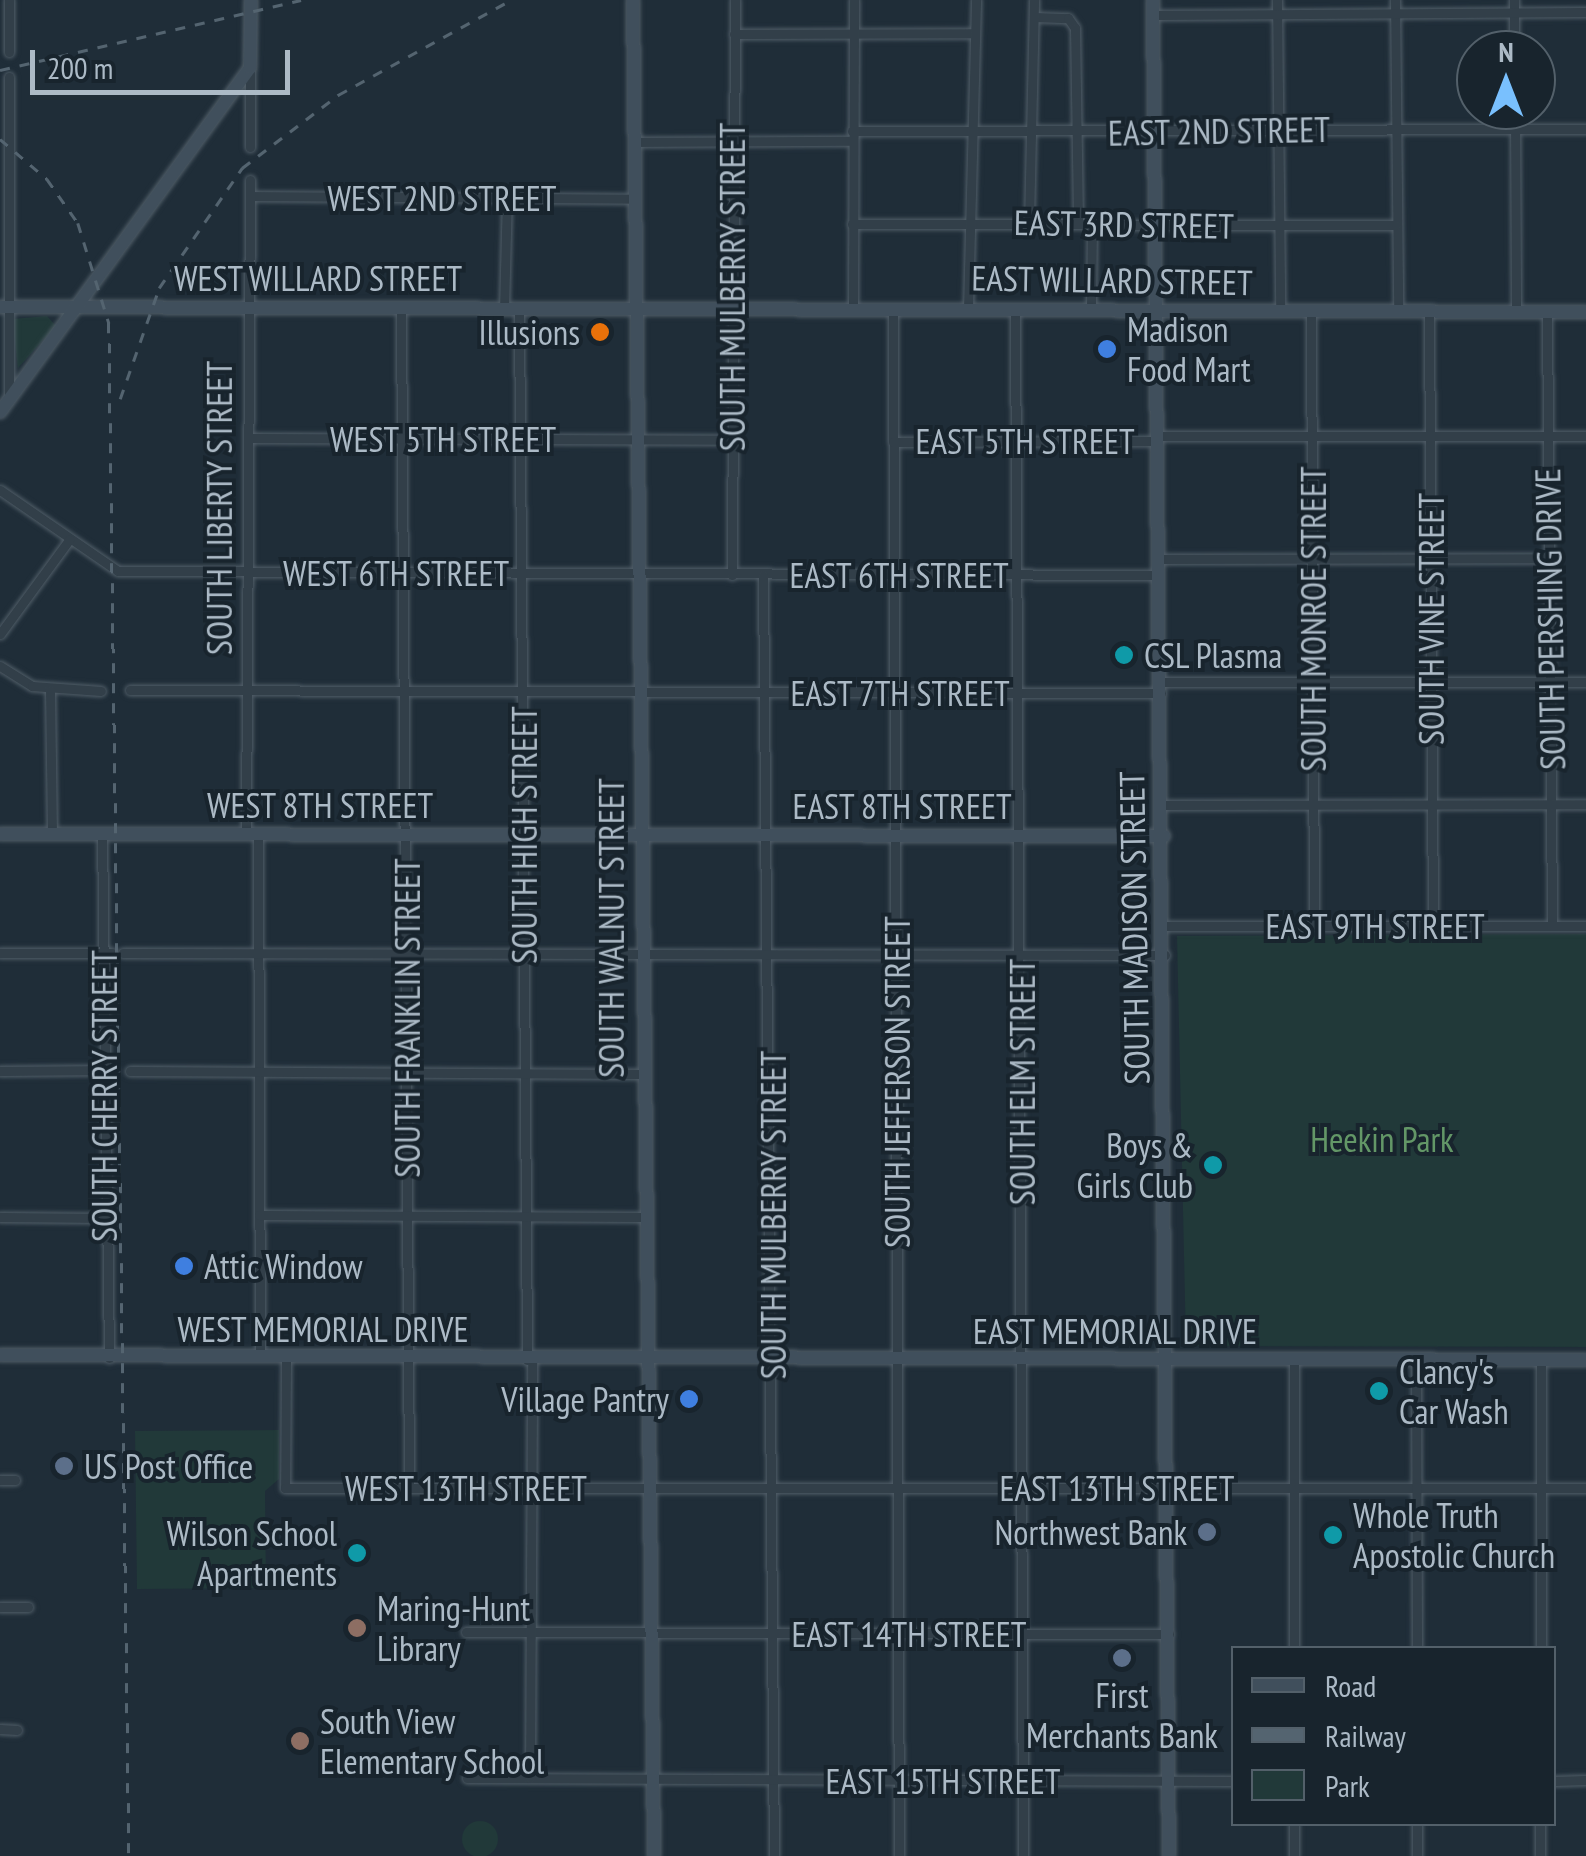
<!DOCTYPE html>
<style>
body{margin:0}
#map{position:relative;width:1586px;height:1856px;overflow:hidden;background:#1f2d38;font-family:"PT Sans Narrow",sans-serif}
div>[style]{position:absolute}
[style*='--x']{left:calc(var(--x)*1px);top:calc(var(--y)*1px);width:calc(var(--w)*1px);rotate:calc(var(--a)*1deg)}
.green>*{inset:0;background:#213939}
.round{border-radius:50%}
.roads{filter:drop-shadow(0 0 2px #505d67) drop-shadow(0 0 2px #505d67)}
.street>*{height:9px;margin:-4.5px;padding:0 4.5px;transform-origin:4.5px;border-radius:4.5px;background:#323f49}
.secondary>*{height:12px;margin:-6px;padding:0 6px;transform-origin:6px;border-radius:6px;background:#404f5c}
.rail>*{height:2.5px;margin-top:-1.25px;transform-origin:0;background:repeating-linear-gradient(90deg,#546470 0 10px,transparent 0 20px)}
.dots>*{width:28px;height:28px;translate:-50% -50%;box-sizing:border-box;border:5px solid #18242d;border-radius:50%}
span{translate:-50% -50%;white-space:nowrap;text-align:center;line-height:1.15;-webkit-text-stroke:8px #18242d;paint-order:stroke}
.street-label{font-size:35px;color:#acbac6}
.poi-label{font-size:35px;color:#acbac6}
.left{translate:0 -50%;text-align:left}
.right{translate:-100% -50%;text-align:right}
.park-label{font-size:35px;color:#639767}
.legend{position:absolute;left:1231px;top:1646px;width:325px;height:180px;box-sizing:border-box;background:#18242d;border:2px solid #53606a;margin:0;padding:12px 18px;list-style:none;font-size:30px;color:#acbac6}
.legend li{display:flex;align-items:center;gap:20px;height:50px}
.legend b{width:50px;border:2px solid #53606a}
.north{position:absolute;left:1456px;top:30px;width:100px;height:100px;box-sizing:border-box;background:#18242d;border:2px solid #53606a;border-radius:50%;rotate:0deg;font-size:28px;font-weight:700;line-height:40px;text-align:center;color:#acbac6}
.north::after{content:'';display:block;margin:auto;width:35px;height:45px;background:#79c0fe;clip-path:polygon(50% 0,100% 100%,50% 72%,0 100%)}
.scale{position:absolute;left:30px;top:50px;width:260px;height:45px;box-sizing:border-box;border:5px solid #acbac6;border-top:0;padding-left:12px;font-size:30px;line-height:35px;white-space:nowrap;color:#acbac6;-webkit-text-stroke:8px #18242d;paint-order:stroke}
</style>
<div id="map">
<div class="green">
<div style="clip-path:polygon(47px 316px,56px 326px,18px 368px,12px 319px)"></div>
<div style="clip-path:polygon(1586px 934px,1586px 1347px,1186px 1346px,1177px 936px)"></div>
<div style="clip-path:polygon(279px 1430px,279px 1479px,265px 1491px,266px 1588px,137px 1589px,135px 1431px)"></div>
<div class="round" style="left:462px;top:1821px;width:36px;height:36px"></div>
</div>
<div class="roads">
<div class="street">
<div style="--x:1277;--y:0;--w:312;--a:89.4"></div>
<div style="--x:1395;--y:0;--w:312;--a:89.4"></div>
<div style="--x:1514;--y:0;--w:50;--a:90"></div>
<div style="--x:1153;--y:15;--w:433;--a:-0.4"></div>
<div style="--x:1034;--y:17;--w:34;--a:2"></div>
<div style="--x:1068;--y:18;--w:12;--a:55"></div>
<div style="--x:1075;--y:28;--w:195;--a:89.1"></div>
<div style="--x:734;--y:34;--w:241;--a:-0.2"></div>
<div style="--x:9;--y:52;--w:52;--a:-90"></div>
<div style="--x:1515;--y:110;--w:202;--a:89.7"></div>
<div style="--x:852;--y:131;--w:734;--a:-0.16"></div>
<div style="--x:634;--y:142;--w:218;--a:-0.3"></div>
<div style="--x:250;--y:147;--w:76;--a:-90"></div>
<div style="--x:250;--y:196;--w:385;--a:0.4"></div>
<div style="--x:1029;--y:223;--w:223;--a:-88.7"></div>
<div style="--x:852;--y:224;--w:544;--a:0.11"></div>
<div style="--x:853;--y:308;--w:308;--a:-89.8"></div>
<div style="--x:893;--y:308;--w:1548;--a:89.78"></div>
<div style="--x:968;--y:308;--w:308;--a:-88.5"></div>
<div style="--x:1015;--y:308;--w:1548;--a:89.7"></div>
<div style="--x:1091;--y:308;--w:85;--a:-89.3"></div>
<div style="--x:401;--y:309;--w:1179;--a:89.61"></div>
<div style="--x:504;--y:309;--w:111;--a:-88.5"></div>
<div style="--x:519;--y:309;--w:1051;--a:89.56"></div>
<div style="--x:1311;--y:312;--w:613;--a:89.72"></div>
<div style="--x:1429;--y:312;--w:614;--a:89.63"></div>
<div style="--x:1547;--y:312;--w:614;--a:89.53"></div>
<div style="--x:9;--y:399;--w:322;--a:-90"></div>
<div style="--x:1158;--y:436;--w:428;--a:0"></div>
<div style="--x:249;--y:438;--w:483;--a:0.2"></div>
<div style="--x:893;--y:442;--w:265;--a:-0.2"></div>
<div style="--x:0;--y:490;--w:143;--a:34.5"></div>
<div style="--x:118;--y:571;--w:1041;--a:0.22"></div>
<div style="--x:1158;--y:559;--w:391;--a:-0.1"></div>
<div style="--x:732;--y:575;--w:575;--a:-89.7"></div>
<div style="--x:763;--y:575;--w:1281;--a:89.51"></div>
<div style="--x:0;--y:634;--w:117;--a:-53.7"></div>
<div style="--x:0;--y:666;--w:38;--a:32"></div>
<div style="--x:32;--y:686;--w:69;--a:4.1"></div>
<div style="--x:1161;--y:682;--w:425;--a:0"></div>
<div style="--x:50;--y:690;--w:144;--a:89.2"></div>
<div style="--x:130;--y:690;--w:1031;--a:0.17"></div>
<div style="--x:1163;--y:805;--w:423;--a:-0.1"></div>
<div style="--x:102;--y:834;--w:524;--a:89.23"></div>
<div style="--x:246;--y:835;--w:655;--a:-89.65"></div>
<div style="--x:258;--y:835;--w:522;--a:89.78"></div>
<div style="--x:1164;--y:926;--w:422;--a:0"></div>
<div style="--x:0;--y:953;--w:112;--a:0"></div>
<div style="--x:123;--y:953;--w:1042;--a:0.11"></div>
<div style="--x:0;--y:1071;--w:113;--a:-0.5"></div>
<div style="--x:130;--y:1071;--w:512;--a:0.34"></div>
<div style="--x:259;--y:1215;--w:383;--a:0.3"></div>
<div style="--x:0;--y:1217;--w:105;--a:0.5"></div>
<div style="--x:286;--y:1360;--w:128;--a:90.4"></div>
<div style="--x:285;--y:1488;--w:1301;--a:0"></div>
<div style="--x:1294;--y:1360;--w:288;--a:90"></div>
<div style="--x:1416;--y:1360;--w:288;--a:89.8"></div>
<div style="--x:0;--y:1480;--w:15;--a:0"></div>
<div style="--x:0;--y:1607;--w:28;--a:0"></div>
<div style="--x:466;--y:1632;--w:703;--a:0.16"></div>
<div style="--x:1541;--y:1648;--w:288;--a:-90"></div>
<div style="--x:0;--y:1729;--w:17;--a:3"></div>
<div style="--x:467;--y:1778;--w:767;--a:0.22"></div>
<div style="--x:530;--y:1778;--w:418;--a:-89.7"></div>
<div style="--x:1554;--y:1781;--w:32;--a:-2"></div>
<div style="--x:1294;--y:1824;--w:32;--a:90"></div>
<div style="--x:1417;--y:1856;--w:32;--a:-90"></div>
<div style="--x:1540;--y:1856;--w:32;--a:-90"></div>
</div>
<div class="secondary">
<div style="--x:633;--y:0;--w:1856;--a:89.35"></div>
<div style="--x:1153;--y:0;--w:1856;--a:89.51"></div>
<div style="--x:0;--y:307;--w:1586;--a:0.18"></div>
<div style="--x:0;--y:412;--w:425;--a:-54"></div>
<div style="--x:250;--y:68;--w:68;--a:-89.2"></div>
<div style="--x:0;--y:834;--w:1164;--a:0.1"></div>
<div style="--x:0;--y:1355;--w:1586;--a:0.18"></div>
</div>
</div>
<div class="rail">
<div style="--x:0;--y:70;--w:309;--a:-13.1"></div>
<div style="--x:0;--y:139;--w:62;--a:40.4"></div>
<div style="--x:47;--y:179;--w:54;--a:54.8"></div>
<div style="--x:78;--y:223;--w:105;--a:72.8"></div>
<div style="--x:109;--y:323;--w:1533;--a:89.25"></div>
<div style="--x:120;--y:399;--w:118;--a:-70.6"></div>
<div style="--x:159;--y:288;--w:146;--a:-55.3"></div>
<div style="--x:242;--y:168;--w:121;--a:-37.2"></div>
<div style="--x:338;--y:95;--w:197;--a:-28.8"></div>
</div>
<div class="dots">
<div style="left:600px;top:332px;background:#e8710a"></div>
<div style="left:1107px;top:349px;background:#3f7fe0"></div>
<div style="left:1124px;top:655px;background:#0f9aa8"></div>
<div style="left:1213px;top:1165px;background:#0f9aa8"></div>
<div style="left:184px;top:1266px;background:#3f7fe0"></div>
<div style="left:1379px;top:1391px;background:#0f9aa8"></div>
<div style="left:689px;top:1399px;background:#3f7fe0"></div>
<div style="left:64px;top:1466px;background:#5c6f8a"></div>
<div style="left:1207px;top:1532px;background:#5c6f8a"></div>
<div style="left:1333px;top:1535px;background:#0f9aa8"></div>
<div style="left:357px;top:1553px;background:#0f9aa8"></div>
<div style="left:357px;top:1628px;background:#8d6e63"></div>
<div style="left:1122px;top:1658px;background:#5c6f8a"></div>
<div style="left:300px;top:1741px;background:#8d6e63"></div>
</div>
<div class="street-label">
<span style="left:1219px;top:131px;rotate:-1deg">EAST 2ND STREET</span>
<span style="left:442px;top:198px">WEST 2ND STREET</span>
<span style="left:1124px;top:224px;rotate:1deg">EAST 3RD STREET</span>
<span style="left:318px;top:278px">WEST WILLARD STREET</span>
<span style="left:1112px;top:280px;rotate:1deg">EAST WILLARD STREET</span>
<span style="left:732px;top:287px;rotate:-90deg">SOUTH MULBERRY STREET</span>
<span style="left:443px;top:439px">WEST 5TH STREET</span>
<span style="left:1025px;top:441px">EAST 5TH STREET</span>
<span style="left:219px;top:508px;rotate:-90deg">SOUTH LIBERTY STREET</span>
<span style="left:396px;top:573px">WEST 6TH STREET</span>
<span style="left:899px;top:575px">EAST 6TH STREET</span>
<span style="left:1313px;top:619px;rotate:-90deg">SOUTH MONROE STREET</span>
<span style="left:1431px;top:619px;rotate:-90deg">SOUTH VINE STREET</span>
<span style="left:1550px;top:619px;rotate:-91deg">SOUTH PERSHING DRIVE</span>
<span style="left:900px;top:693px">EAST 7TH STREET</span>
<span style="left:320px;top:805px">WEST 8TH STREET</span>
<span style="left:902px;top:806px">EAST 8TH STREET</span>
<span style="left:524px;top:835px;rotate:-90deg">SOUTH HIGH STREET</span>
<span style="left:1375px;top:926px">EAST 9TH STREET</span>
<span style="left:611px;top:928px;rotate:-90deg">SOUTH WALNUT STREET</span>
<span style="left:1134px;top:928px;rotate:-91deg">SOUTH MADISON STREET</span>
<span style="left:407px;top:1018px;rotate:-90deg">SOUTH FRANKLIN STREET</span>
<span style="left:897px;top:1082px;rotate:-90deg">SOUTH JEFFERSON STREET</span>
<span style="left:1022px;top:1082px;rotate:-90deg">SOUTH ELM STREET</span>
<span style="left:104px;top:1096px;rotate:-90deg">SOUTH CHERRY STREET</span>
<span style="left:773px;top:1215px;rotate:-90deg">SOUTH MULBERRY STREET</span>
<span style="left:323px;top:1329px">WEST MEMORIAL DRIVE</span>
<span style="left:1115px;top:1331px">EAST MEMORIAL DRIVE</span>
<span style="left:466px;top:1488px">WEST 13TH STREET</span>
<span style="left:1117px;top:1488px">EAST 13TH STREET</span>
<span style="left:909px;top:1634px">EAST 14TH STREET</span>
<span style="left:943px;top:1781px">EAST 15TH STREET</span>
</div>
<div class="poi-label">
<span class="left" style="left:1127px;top:349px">Madison<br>Food Mart</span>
<span class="right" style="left:580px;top:332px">Illusions</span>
<span class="left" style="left:1144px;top:655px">CSL Plasma</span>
<span class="right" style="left:1193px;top:1165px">Boys &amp;<br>Girls Club</span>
<span class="left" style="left:204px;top:1266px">Attic Window</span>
<span class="left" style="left:1399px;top:1391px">Clancy's<br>Car Wash</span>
<span class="right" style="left:669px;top:1399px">Village Pantry</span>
<span class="left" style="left:84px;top:1466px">US Post Office</span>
<span class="left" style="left:1353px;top:1535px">Whole Truth<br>Apostolic Church</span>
<span class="right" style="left:1187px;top:1532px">Northwest Bank</span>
<span class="right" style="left:337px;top:1553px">Wilson School<br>Apartments</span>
<span class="left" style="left:377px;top:1628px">Maring-Hunt<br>Library</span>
<span style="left:1122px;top:1715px">First<br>Merchants Bank</span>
<span class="left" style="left:320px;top:1741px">South View<br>Elementary School</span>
</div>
<div class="park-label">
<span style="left:1382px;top:1139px">Heekin Park</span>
</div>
<ul class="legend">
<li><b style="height:12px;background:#404f5c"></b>Road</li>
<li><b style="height:12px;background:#546470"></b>Railway</li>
<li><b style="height:28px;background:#213939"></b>Park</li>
</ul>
<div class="north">N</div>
<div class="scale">200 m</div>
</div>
